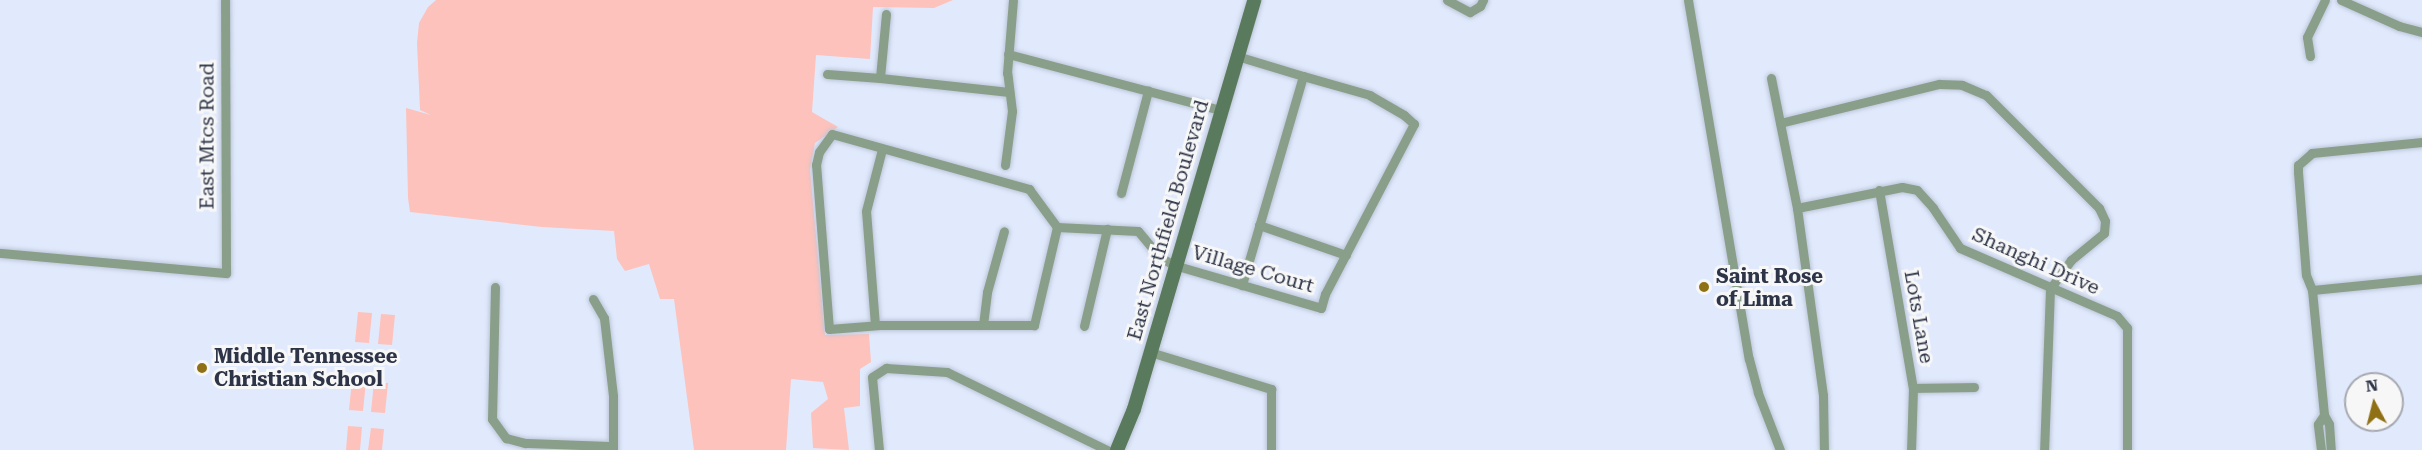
<!DOCTYPE html>
<style>
body{margin:0}
#map{position:relative;width:2422px;height:450px;overflow:hidden;background:#e1eafd;font-family:"Roboto Serif",serif}
div>[style]{position:absolute}
[style*='--x']{left:calc(var(--x)*1px);top:calc(var(--y)*1px);width:calc(var(--w)*1px);rotate:calc(var(--a)*1deg)}
.green>*{inset:0;background:#fdc2bb}
.roads{filter:drop-shadow(0 0 2px #bdc6d9) drop-shadow(0 0 2px #bdc6d9)}
.street>*{height:9px;margin:-4.5px;padding:0 4.5px;transform-origin:4.5px;border-radius:4.5px;background:#899f8a}
.secondary>*{height:14px;margin:-7px;padding:0 7px;transform-origin:7px;border-radius:7px;background:#5a7a5d}
.dots>*{width:16px;height:16px;translate:-50% -50%;box-sizing:border-box;border:3px solid #f7f7f7;border-radius:50%}
span{translate:-50% -50%;white-space:nowrap;text-align:center;line-height:1.15;-webkit-text-stroke:6px #f7f7f7;paint-order:stroke}
.street-label{font-size:20px;color:#2d3447}
.poi-label{font-size:20px;color:#2d3447;font-weight:700}
.left{translate:0 -50%;text-align:left}
.north{position:absolute;left:2344px;top:372px;width:60px;height:60px;box-sizing:border-box;background:#f7f7f7;border:2px solid #a6a9b1;border-radius:50%;rotate:353deg;font-size:16px;font-weight:700;line-height:24px;text-align:center;color:#2d3447}
.north::after{content:'';display:block;margin:auto;width:21px;height:27px;background:#907015;clip-path:polygon(50% 0,100% 100%,50% 72%,0 100%)}
</style>
<div id="map">
<div class="green">
<div style="clip-path:polygon(436px 0,953px 0,934px 8px,873px 7px,870px 59px,816px 55px,812px 112px,838px 127px,815px 143px,810px 170px,825px 335px,869px 334px,871px 362px,860px 369px,860px 406px,844px 408px,849px 450px,813px 448px,811px 413px,828px 399px,823px 382px,791px 379px,786px 450px,694px 450px,674px 299px,660px 299px,649px 264px,625px 271px,617px 259px,614px 231px,542px 227px,410px 212px,408px 198px,406px 108px,431px 115px,420px 110px,417px 43px,419px 23px,428px 7px)"></div>
<div style="clip-path:polygon(358px 312px,372px 313px,369px 343px,355px 342px)"></div>
<div style="clip-path:polygon(381px 314px,395px 315px,392px 345px,378px 344px)"></div>
<div style="clip-path:polygon(352px 380px,366px 381px,363px 411px,349px 410px)"></div>
<div style="clip-path:polygon(374px 382px,388px 383px,385px 413px,371px 412px)"></div>
<div style="clip-path:polygon(348px 426px,362px 427px,360px 450px,346px 450px)"></div>
<div style="clip-path:polygon(371px 428px,384px 429px,382px 450px,368px 450px)"></div>
</div>
<div class="roads">
<div class="street">
<div style="--x:1447;--y:0;--w:26;--a:28"></div>
<div style="--x:1470;--y:12;--w:12;--a:-31"></div>
<div style="--x:1480;--y:6;--w:7;--a:-63"></div>
<div style="--x:1688;--y:0;--w:364;--a:80.4"></div>
<div style="--x:1749;--y:359;--w:35;--a:75"></div>
<div style="--x:1758;--y:393;--w:61;--a:68.9"></div>
<div style="--x:2341;--y:0;--w:64;--a:24.1"></div>
<div style="--x:2399;--y:26;--w:24;--a:15"></div>
<div style="--x:886;--y:14;--w:64;--a:95.4"></div>
<div style="--x:880;--y:78;--w:130;--a:6.2"></div>
<div style="--x:1008;--y:54;--w:219;--a:14.8"></div>
<div style="--x:1237;--y:56;--w:69;--a:16.9"></div>
<div style="--x:1303;--y:76;--w:218;--a:106.3"></div>
<div style="--x:2310;--y:56;--w:19;--a:-99"></div>
<div style="--x:2307;--y:37;--w:41;--a:-64.1"></div>
<div style="--x:827;--y:74;--w:53;--a:4.3"></div>
<div style="--x:1771;--y:78;--w:133;--a:78.7"></div>
<div style="--x:1797;--y:208;--w:189;--a:82.1"></div>
<div style="--x:1823;--y:395;--w:55;--a:89"></div>
<div style="--x:1780;--y:123;--w:164;--a:-13.8"></div>
<div style="--x:1939;--y:84;--w:23;--a:2"></div>
<div style="--x:1962;--y:85;--w:26;--a:23"></div>
<div style="--x:1986;--y:95;--w:160;--a:45"></div>
<div style="--x:2099;--y:208;--w:14;--a:65"></div>
<div style="--x:2105;--y:221;--w:12;--a:95"></div>
<div style="--x:2104;--y:233;--w:43;--a:140.7"></div>
<div style="--x:2071;--y:260;--w:36;--a:126"></div>
<div style="--x:2050;--y:289;--w:161;--a:92.1"></div>
<div style="--x:2422;--y:142;--w:111;--a:174.3"></div>
<div style="--x:2312;--y:153;--w:18;--a:139"></div>
<div style="--x:2298;--y:165;--w:7;--a:90"></div>
<div style="--x:2298;--y:172;--w:103;--a:85.6"></div>
<div style="--x:2306;--y:275;--w:16;--a:68"></div>
<div style="--x:2312;--y:290;--w:111;--a:-5.7"></div>
<div style="--x:1005;--y:165;--w:54;--a:-82.6"></div>
<div style="--x:1012;--y:111;--w:38;--a:-97"></div>
<div style="--x:1007;--y:73;--w:73;--a:-85.3"></div>
<div style="--x:1879;--y:190;--w:201;--a:80.3"></div>
<div style="--x:1913;--y:388;--w:62;--a:91.8"></div>
<div style="--x:1121;--y:193;--w:106;--a:-75.2"></div>
<div style="--x:1797;--y:208;--w:107;--a:-11.3"></div>
<div style="--x:1902;--y:187;--w:15;--a:11"></div>
<div style="--x:1917;--y:190;--w:24;--a:48"></div>
<div style="--x:1933;--y:208;--w:48;--a:56"></div>
<div style="--x:1960;--y:248;--w:171;--a:23.4"></div>
<div style="--x:2117;--y:316;--w:16;--a:50"></div>
<div style="--x:2127;--y:328;--w:122;--a:90"></div>
<div style="--x:1259;--y:225;--w:92;--a:19"></div>
<div style="--x:1057;--y:227;--w:101;--a:103.2"></div>
<div style="--x:1034;--y:325;--w:154;--a:180"></div>
<div style="--x:880;--y:325;--w:51;--a:175.5"></div>
<div style="--x:829;--y:329;--w:165;--a:-94.5"></div>
<div style="--x:816;--y:165;--w:13;--a:-77"></div>
<div style="--x:819;--y:152;--w:22;--a:-54"></div>
<div style="--x:832;--y:134;--w:205;--a:15.6"></div>
<div style="--x:1029;--y:189;--w:47;--a:53.6"></div>
<div style="--x:1057;--y:227;--w:81;--a:2.8"></div>
<div style="--x:1138;--y:231;--w:35;--a:50"></div>
<div style="--x:1161;--y:258;--w:15;--a:28"></div>
<div style="--x:1174;--y:265;--w:153;--a:16.3"></div>
<div style="--x:1321;--y:308;--w:15;--a:-74"></div>
<div style="--x:1325;--y:294;--w:192;--a:-62.4"></div>
<div style="--x:1414;--y:124;--w:13;--a:-138"></div>
<div style="--x:1404;--y:115;--w:39;--a:-150"></div>
<div style="--x:1370;--y:95;--w:70;--a:-164.2"></div>
<div style="--x:0;--y:253;--w:227;--a:5.1"></div>
<div style="--x:226;--y:273;--w:273;--a:-90.2"></div>
<div style="--x:495;--y:287;--w:132;--a:91.3"></div>
<div style="--x:492;--y:419;--w:24;--a:54"></div>
<div style="--x:506;--y:438;--w:20;--a:15"></div>
<div style="--x:525;--y:443;--w:87;--a:2"></div>
<div style="--x:2312;--y:290;--w:126;--a:84.5"></div>
<div style="--x:593;--y:299;--w:22;--a:60"></div>
<div style="--x:604;--y:318;--w:79;--a:83.4"></div>
<div style="--x:613;--y:396;--w:54;--a:90"></div>
<div style="--x:875;--y:325;--w:114;--a:-94.5"></div>
<div style="--x:866;--y:211;--w:64;--a:-75.5"></div>
<div style="--x:983;--y:325;--w:33;--a:-83"></div>
<div style="--x:987;--y:292;--w:63;--a:-74.4"></div>
<div style="--x:1084;--y:326;--w:100;--a:-76.7"></div>
<div style="--x:1150;--y:352;--w:127;--a:17"></div>
<div style="--x:1271;--y:389;--w:61;--a:90"></div>
<div style="--x:1913;--y:388;--w:61;--a:-0.9"></div>
<div style="--x:879;--y:450;--w:73;--a:-95.5"></div>
<div style="--x:872;--y:377;--w:17;--a:-33"></div>
<div style="--x:886;--y:368;--w:61;--a:3.8"></div>
<div style="--x:947;--y:372;--w:178;--a:26"></div>
<div style="--x:2321;--y:450;--w:26;--a:-97"></div>
<div style="--x:2318;--y:424;--w:11;--a:-56"></div>
<div style="--x:2324;--y:415;--w:10;--a:61"></div>
<div style="--x:2329;--y:424;--w:26;--a:86"></div>
</div>
<div class="secondary">
<div style="--x:1117;--y:450;--w:44;--a:-67.5"></div>
<div style="--x:1134;--y:409;--w:426;--a:-73.6"></div>
</div>
</div>
<div class="dots">
<div style="left:1704px;top:287px;background:#907015"></div>
<div style="left:202px;top:368px;background:#907015"></div>
</div>
<div class="street-label">
<span style="left:207px;top:136px;rotate:-90deg">East Mtcs Road</span>
<span style="left:1168px;top:220px;rotate:-74deg">East Northfield Boulevard</span>
<span style="left:2036px;top:261px;rotate:24deg">Shanghi Drive</span>
<span style="left:1253px;top:269px;rotate:16deg">Village Court</span>
<span style="left:1919px;top:317px;rotate:80deg">Lots Lane</span>
</div>
<div class="poi-label">
<span class="left" style="left:1716px;top:288px">Saint Rose<br>of Lima</span>
<span class="left" style="left:214px;top:368px">Middle Tennessee<br>Christian School</span>
</div>
<div class="north">N</div>
</div>
